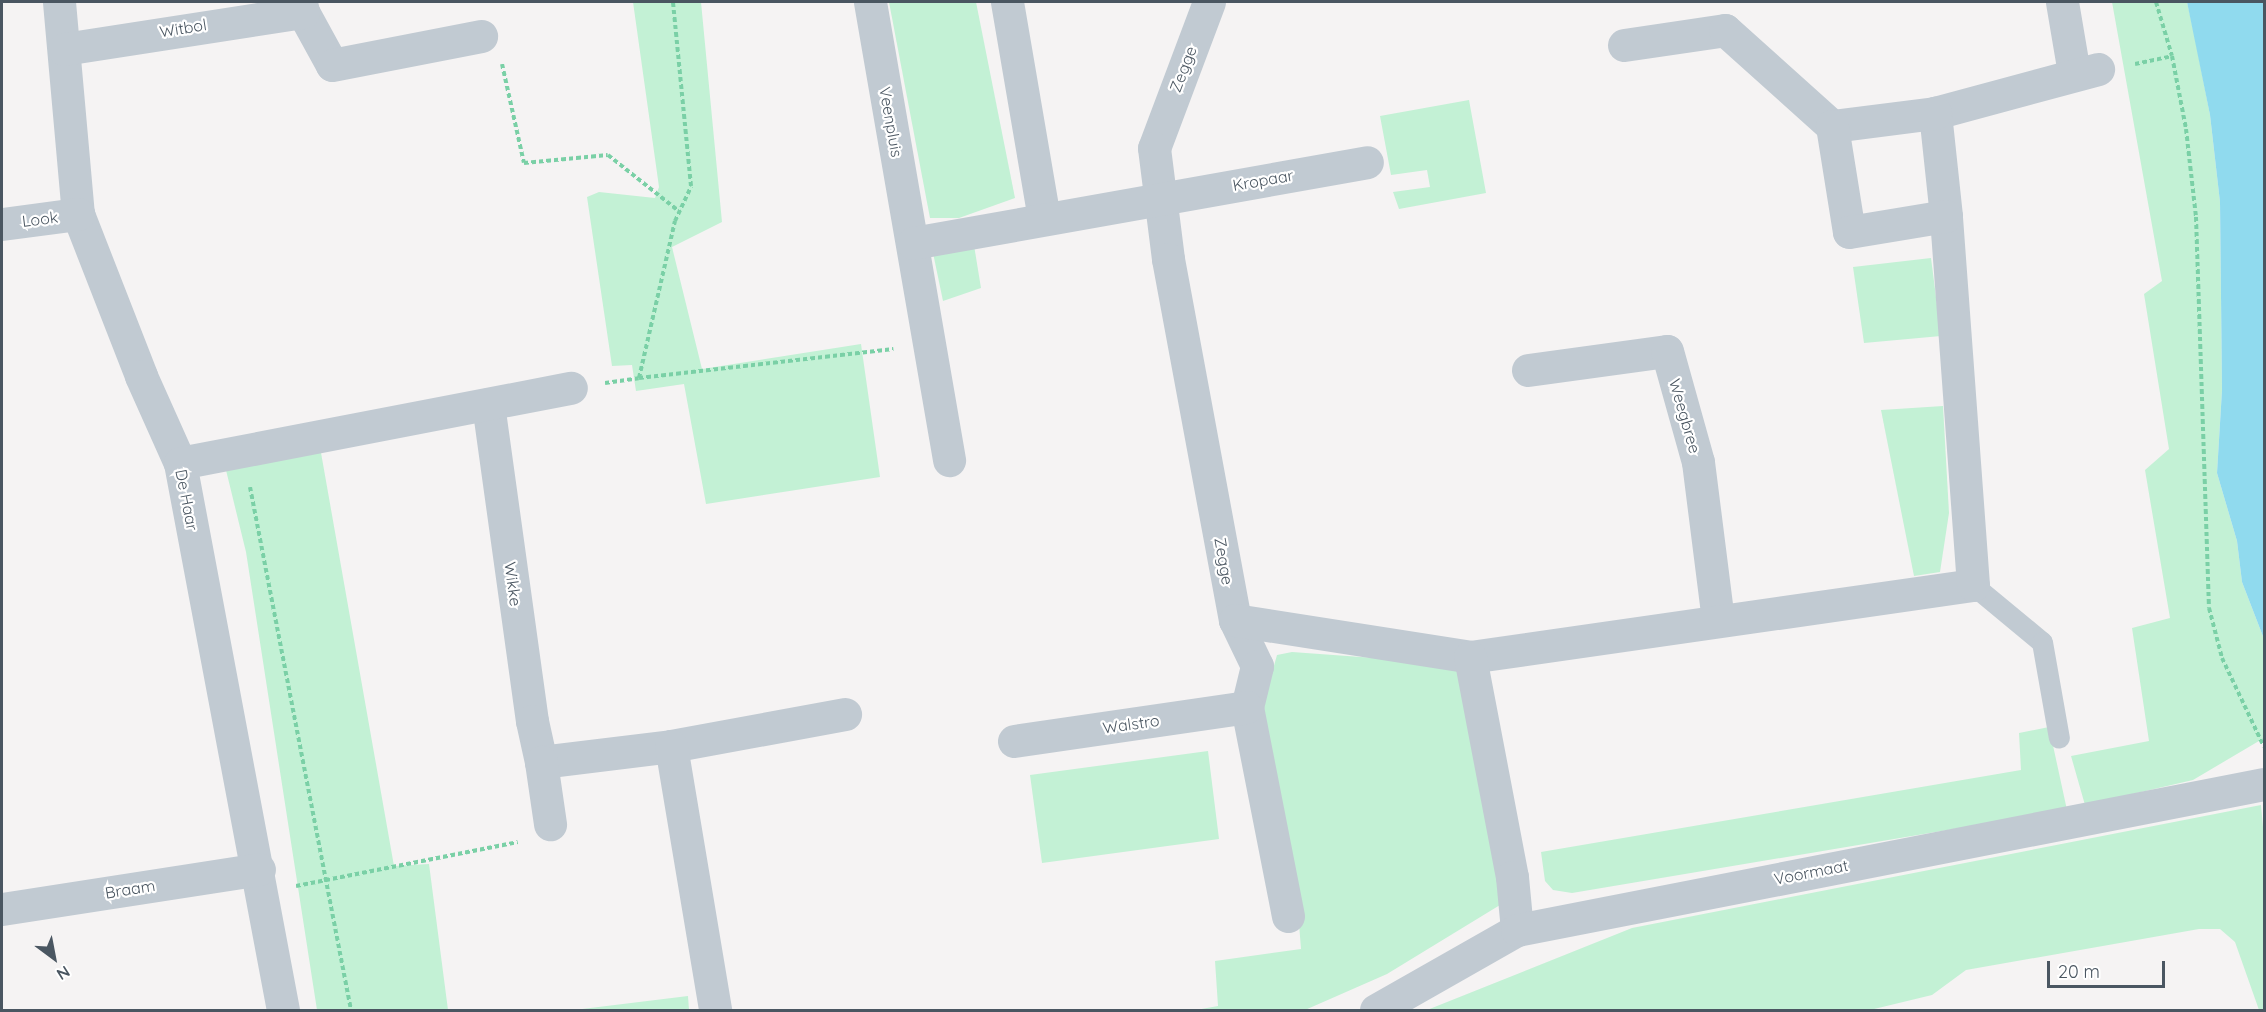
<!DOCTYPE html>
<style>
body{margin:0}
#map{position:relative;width:2266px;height:1012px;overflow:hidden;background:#f5f3f3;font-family:Quicksand,sans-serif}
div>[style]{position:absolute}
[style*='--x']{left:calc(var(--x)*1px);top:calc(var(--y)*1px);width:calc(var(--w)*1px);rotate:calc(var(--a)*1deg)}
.green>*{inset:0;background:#c3f1d5}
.water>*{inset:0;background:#90daee}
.path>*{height:4px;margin-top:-2px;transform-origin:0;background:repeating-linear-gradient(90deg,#7ad0a6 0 4.5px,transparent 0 7.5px)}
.lane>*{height:21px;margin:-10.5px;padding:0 10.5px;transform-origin:10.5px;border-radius:10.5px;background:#c1cad2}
.street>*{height:33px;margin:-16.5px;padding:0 16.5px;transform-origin:16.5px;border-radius:16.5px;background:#c1cad2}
span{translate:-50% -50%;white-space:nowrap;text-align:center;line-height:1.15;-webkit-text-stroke:4.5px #fff;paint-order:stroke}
.street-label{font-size:16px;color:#4a5661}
.frame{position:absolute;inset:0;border:3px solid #4a5661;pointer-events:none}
.north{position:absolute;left:24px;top:928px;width:60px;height:60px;-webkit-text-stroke:4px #fff;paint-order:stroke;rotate:148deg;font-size:16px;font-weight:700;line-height:24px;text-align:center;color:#4a5661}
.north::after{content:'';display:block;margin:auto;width:21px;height:27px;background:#4a5661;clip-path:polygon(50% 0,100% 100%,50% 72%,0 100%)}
.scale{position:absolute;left:2047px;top:961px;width:118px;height:27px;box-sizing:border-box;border:3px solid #4a5661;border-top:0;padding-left:8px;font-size:18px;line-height:21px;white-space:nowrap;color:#4a5661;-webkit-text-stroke:4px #fff;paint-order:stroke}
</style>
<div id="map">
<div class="green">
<div style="clip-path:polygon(633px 2px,701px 2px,722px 222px,672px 247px,702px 369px,861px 344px,880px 477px,706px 504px,684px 384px,636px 391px,632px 365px,612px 366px,587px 197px,599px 192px,655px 198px,659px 187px)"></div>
<div style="clip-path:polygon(889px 2px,976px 2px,1015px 198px,959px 218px,930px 218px)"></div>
<div style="clip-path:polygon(2112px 2px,2187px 2px,2194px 33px,2210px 115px,2220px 202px,2222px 390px,2217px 473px,2237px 541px,2242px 582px,2264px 639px,2264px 738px,2193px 780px,2085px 805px,2071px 756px,2149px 741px,2132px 628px,2170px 618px,2145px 470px,2169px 449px,2144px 294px,2162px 281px)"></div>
<div style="clip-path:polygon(1469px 100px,1486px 193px,1399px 209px,1393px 192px,1430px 187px,1427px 170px,1391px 175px,1380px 116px)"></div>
<div style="clip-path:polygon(973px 239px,981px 288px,943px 301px,932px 248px)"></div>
<div style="clip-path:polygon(1931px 258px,1941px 336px,1864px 343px,1853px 267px)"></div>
<div style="clip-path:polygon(1943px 406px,1949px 513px,1940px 572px,1914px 576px,1881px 410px)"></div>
<div style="clip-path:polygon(320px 447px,394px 866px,429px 864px,448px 1010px,317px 1010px,246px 552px,225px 466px)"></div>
<div style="clip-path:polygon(1292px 652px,1471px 665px,1500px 905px,1387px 974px,1305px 1010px,1196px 1010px,1218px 1006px,1215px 961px,1301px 949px,1298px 911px,1260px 716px,1277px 655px)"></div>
<div style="clip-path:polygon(2049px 727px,2067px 810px,1572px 893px,1553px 890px,1545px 881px,1541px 852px,2021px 770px,2019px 733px)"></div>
<div style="clip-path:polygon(1208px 751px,1219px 839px,1042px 863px,1030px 775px)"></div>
<div style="clip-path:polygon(2261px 805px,2264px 838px,2264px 1010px,2259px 1010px,2235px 942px,2220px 929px,2199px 929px,1966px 970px,1932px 995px,1870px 1010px,1427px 1010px,1632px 928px)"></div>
<div style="clip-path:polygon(688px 996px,689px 1010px,574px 1010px)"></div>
</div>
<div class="water">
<div style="clip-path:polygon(2187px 2px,2264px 2px,2264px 639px,2242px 582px,2237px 541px,2217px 473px,2222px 390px,2220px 202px,2210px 115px)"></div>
</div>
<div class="path">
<div style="--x:2156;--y:2;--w:56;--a:73.5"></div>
<div style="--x:2172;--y:56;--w:74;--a:79.1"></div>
<div style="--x:2186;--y:129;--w:89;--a:83.5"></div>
<div style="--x:2196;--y:217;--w:391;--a:88.1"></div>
<div style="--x:2209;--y:608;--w:52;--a:75.4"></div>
<div style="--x:2222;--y:658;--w:98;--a:64.7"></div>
<div style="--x:502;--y:64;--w:101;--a:77.5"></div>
<div style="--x:524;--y:163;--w:84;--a:-5.4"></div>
<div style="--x:608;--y:155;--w:92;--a:38.4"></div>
<div style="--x:2135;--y:64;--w:38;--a:-12"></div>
<div style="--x:639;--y:378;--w:256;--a:-6.5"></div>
<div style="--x:605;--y:383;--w:34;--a:-8"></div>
<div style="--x:639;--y:378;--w:161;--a:-77.1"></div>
<div style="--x:675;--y:221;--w:38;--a:-65"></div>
<div style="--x:691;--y:186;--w:185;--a:-95.6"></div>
<div style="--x:250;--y:487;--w:533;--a:79.07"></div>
<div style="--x:296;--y:886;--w:226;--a:-11.2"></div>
</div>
<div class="lane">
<div style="--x:1973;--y:585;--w:89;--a:39.6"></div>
<div style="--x:2042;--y:642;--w:97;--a:80"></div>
</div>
<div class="street">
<div style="--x:59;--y:2;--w:213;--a:84.9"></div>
<div style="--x:78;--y:214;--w:174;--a:68.7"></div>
<div style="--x:141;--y:376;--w:95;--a:65.9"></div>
<div style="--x:180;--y:463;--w:557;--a:79.34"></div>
<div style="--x:301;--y:2;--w:10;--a:79"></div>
<div style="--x:303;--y:12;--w:60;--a:61.3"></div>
<div style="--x:332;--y:65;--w:152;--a:-11"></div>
<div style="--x:870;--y:2;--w:465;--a:80.2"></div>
<div style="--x:1007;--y:2;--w:219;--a:80.3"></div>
<div style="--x:1209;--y:2;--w:156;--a:110.6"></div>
<div style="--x:1154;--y:148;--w:112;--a:82.8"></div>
<div style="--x:1168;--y:259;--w:367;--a:79.5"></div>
<div style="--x:1235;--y:620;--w:51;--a:64.4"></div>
<div style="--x:1257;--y:666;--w:42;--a:103.7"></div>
<div style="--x:1247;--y:707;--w:213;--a:78.9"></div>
<div style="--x:2062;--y:2;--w:72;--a:80.4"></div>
<div style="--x:1624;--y:45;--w:102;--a:-8.4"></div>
<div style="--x:1725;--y:30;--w:144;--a:41.9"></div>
<div style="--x:64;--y:49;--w:242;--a:-8.8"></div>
<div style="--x:1935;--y:113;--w:169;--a:-15.1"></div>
<div style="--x:2;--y:224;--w:77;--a:-7.5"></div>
<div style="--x:913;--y:243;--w:461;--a:-10.1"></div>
<div style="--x:1528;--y:370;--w:140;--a:-7.8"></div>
<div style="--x:1667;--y:351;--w:115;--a:74.4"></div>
<div style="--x:1698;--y:462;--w:159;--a:82.8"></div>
<div style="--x:488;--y:404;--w:320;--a:82.1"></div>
<div style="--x:532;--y:721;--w:42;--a:77.6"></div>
<div style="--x:541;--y:762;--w:131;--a:-7"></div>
<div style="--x:671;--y:746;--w:177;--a:-10.4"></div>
<div style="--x:180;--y:463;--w:398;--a:-10.9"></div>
<div style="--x:1235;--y:620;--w:238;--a:8.9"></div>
<div style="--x:1470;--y:657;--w:508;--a:-8.15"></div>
<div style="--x:1973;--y:585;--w:370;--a:-94.2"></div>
<div style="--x:1946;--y:216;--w:104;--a:-96.1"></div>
<div style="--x:1935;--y:113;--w:104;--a:172.8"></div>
<div style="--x:1832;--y:126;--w:107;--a:80.9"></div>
<div style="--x:1849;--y:232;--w:98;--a:-9.4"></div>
<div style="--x:1470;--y:657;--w:224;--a:79.2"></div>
<div style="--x:1512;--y:877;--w:53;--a:84.6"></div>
<div style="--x:1014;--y:741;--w:235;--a:-8.3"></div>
<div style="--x:671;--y:746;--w:268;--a:80.5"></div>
<div style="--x:541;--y:762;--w:63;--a:81.7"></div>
<div style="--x:2;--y:909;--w:260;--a:-8.8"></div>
<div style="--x:1376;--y:1010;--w:162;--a:-29.6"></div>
<div style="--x:1517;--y:930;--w:761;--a:-11.06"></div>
</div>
<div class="street-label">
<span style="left:183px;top:28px;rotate:-9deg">Witbol</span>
<span style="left:1183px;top:69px;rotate:-69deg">Zegge</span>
<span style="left:891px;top:122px;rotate:80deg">Veenpluis</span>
<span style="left:1263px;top:180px;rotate:-10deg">Kropaar</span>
<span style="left:40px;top:219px;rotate:-7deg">Look</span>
<span style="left:1685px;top:416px;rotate:74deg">Weegbree</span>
<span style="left:187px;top:500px;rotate:79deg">De Haar</span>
<span style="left:1224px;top:561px;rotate:80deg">Zegge</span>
<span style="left:513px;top:584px;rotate:82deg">Wikke</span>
<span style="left:1131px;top:724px;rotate:-8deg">Walstro</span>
<span style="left:1811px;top:872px;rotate:-11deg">Voormaat</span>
<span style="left:130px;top:889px;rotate:-9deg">Braam</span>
</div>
<div class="frame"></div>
<div class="north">N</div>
<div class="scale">20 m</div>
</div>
